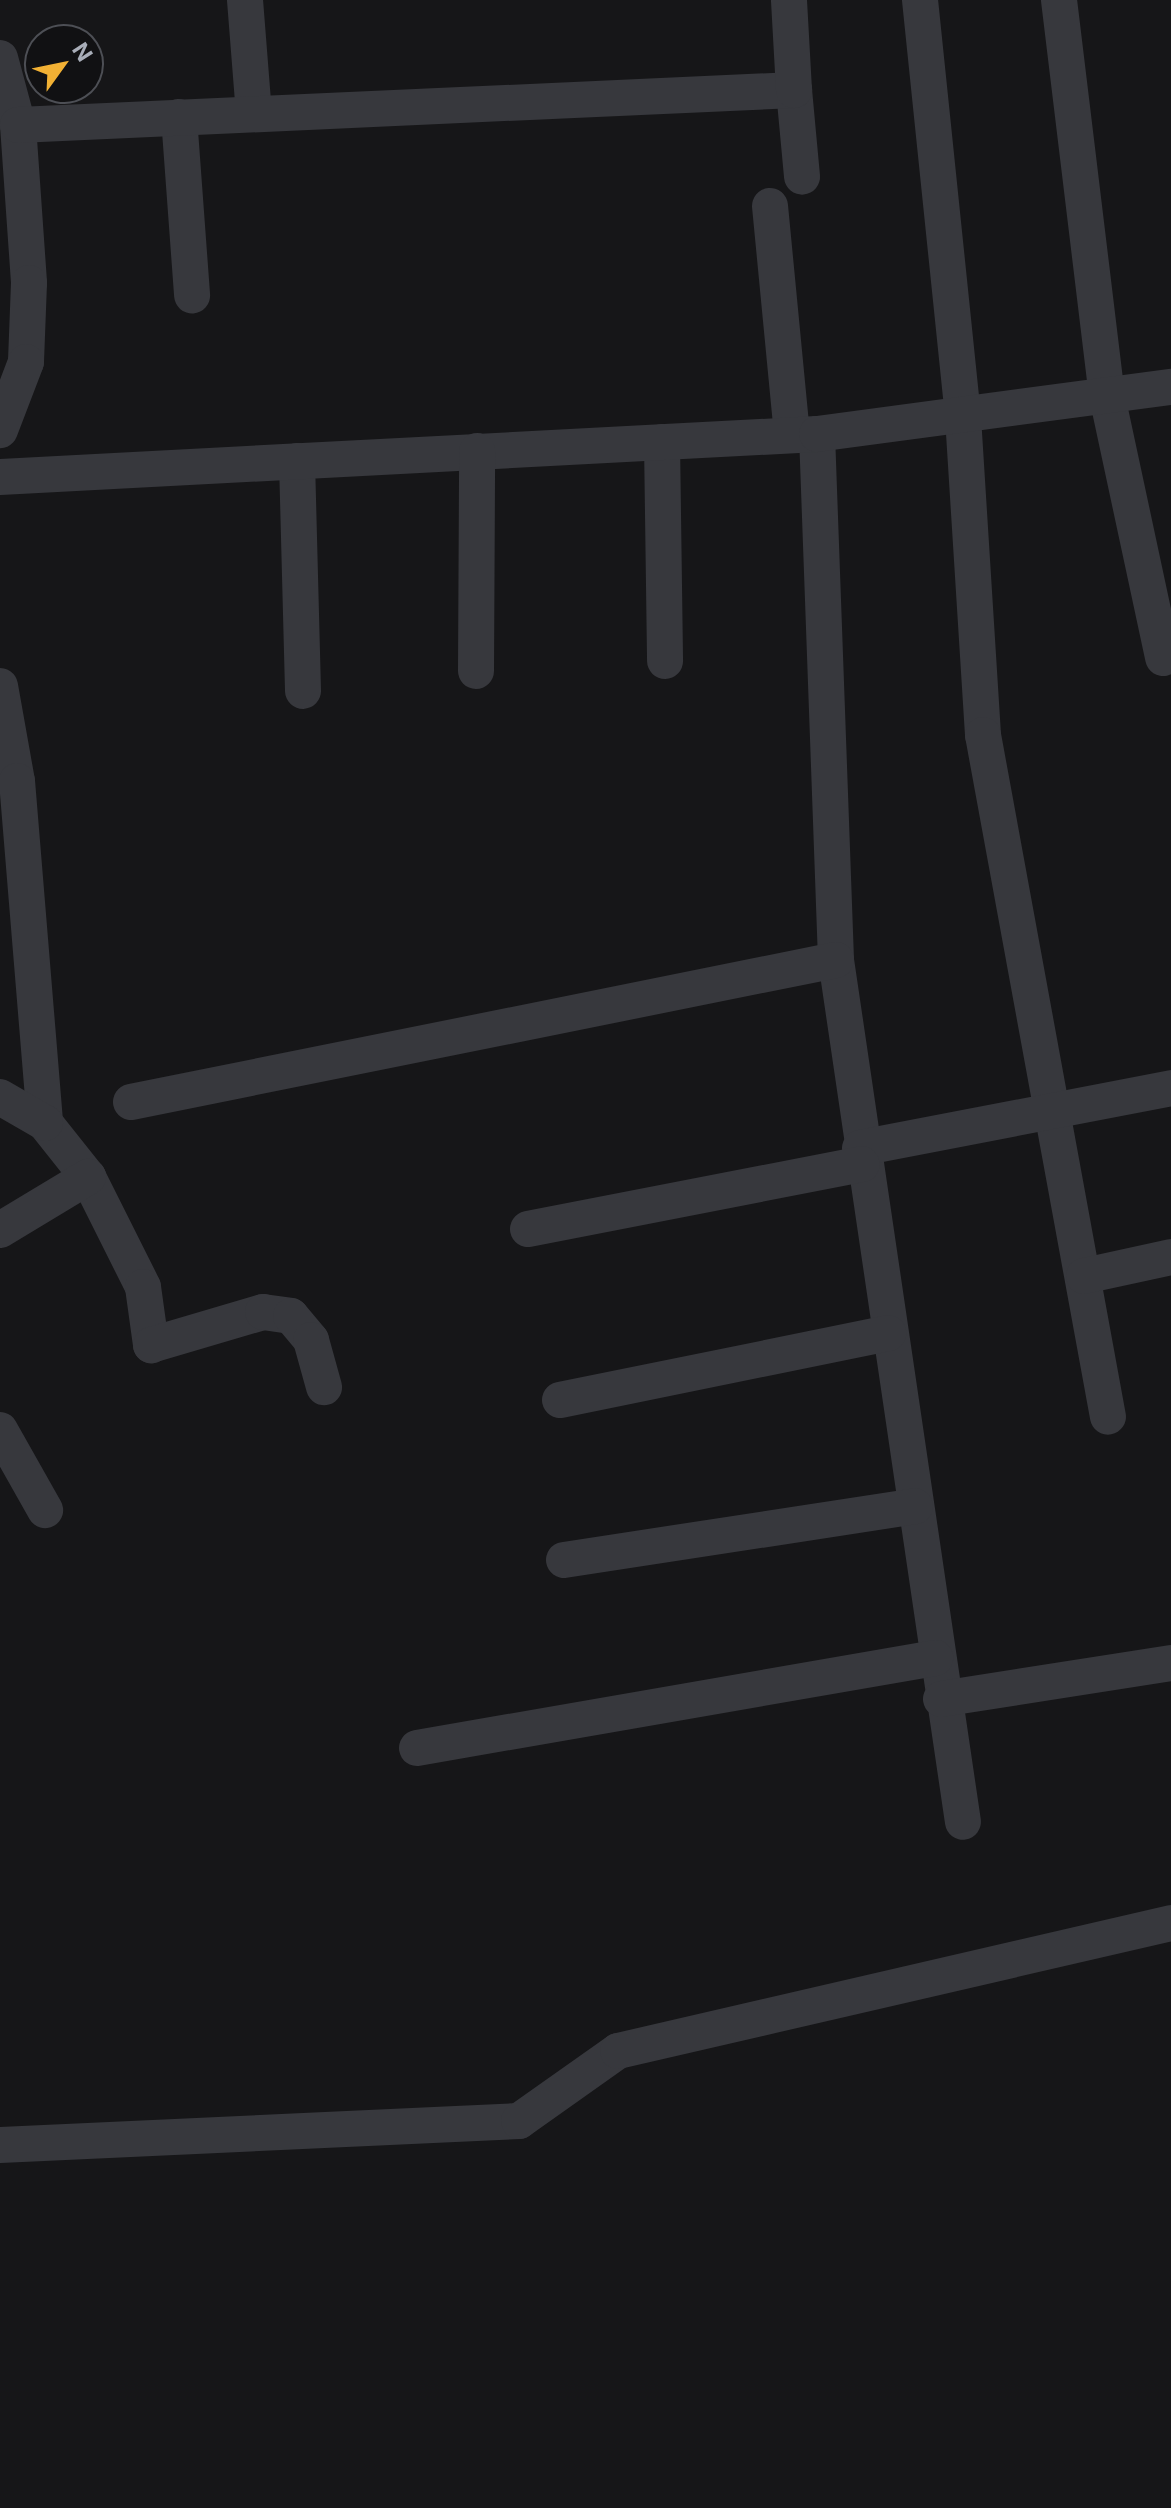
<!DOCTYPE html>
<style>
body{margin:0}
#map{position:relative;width:1171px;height:2508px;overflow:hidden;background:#161618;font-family:Inter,sans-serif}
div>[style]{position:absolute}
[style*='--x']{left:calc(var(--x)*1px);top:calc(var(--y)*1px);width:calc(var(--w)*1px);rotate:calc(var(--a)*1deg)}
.street>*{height:36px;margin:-18px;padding:0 18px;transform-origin:18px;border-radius:18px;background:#37383d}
span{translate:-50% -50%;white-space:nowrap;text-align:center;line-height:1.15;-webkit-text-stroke:6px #111113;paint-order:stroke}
.north{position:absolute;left:24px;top:24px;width:80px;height:80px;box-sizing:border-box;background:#111113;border:2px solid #4d4f55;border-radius:50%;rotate:57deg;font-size:22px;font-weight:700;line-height:32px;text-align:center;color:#a8adb8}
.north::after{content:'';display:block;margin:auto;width:28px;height:36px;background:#f2b134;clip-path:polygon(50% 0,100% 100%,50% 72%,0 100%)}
</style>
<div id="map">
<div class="street">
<div style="--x:245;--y:0;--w:114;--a:85.5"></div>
<div style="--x:920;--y:0;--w:419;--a:84.1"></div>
<div style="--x:963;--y:417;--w:319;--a:86.4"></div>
<div style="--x:983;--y:735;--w:693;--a:79.61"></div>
<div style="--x:1059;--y:0;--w:399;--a:83.1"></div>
<div style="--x:1107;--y:396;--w:268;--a:77.9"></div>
<div style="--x:0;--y:58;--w:69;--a:75"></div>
<div style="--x:18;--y:125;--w:158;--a:86"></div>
<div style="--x:29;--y:283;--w:79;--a:92.2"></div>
<div style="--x:26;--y:362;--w:73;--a:110.9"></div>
<div style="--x:794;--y:90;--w:87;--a:84.7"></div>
<div style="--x:179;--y:117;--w:179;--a:85.8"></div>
<div style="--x:18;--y:125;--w:777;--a:-2.58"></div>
<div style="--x:794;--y:90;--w:90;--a:-93.2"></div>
<div style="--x:770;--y:206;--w:230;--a:84.5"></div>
<div style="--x:817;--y:434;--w:526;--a:87.93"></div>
<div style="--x:836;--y:960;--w:871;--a:81.62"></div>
<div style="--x:662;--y:442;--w:219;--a:89.2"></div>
<div style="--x:297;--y:461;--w:230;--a:88.5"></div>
<div style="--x:0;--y:477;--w:818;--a:-3.01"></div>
<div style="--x:817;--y:434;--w:357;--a:-7.6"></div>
<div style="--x:476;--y:671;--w:220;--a:-89.7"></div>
<div style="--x:0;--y:686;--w:97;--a:79.9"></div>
<div style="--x:17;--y:781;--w:343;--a:85.3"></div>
<div style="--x:45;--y:1123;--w:69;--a:51.5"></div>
<div style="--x:88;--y:1177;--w:123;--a:63.4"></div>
<div style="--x:143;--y:1287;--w:59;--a:82.1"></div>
<div style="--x:151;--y:1345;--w:117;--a:-16.4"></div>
<div style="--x:263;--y:1312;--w:28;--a:8"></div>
<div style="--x:291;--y:1316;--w:31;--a:50"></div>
<div style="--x:311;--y:1340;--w:49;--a:74.5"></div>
<div style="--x:0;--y:1097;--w:52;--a:30"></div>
<div style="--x:131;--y:1102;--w:719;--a:-11.39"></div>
<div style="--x:860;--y:1148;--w:317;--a:-10.9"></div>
<div style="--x:528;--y:1229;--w:340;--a:-11"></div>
<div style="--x:0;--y:1230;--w:103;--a:-31.1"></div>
<div style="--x:1084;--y:1276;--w:89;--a:-12.3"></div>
<div style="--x:560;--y:1400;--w:335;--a:-11.5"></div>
<div style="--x:0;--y:1430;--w:92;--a:60.6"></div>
<div style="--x:564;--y:1560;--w:355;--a:-8.7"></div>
<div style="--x:941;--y:1699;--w:233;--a:-8.9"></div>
<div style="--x:417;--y:1748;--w:526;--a:-9.86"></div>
<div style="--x:0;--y:2145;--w:520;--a:-2.65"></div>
<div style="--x:519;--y:2121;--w:121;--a:-35.3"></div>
<div style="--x:618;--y:2051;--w:568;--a:-13.03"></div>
</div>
<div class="north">N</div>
</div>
